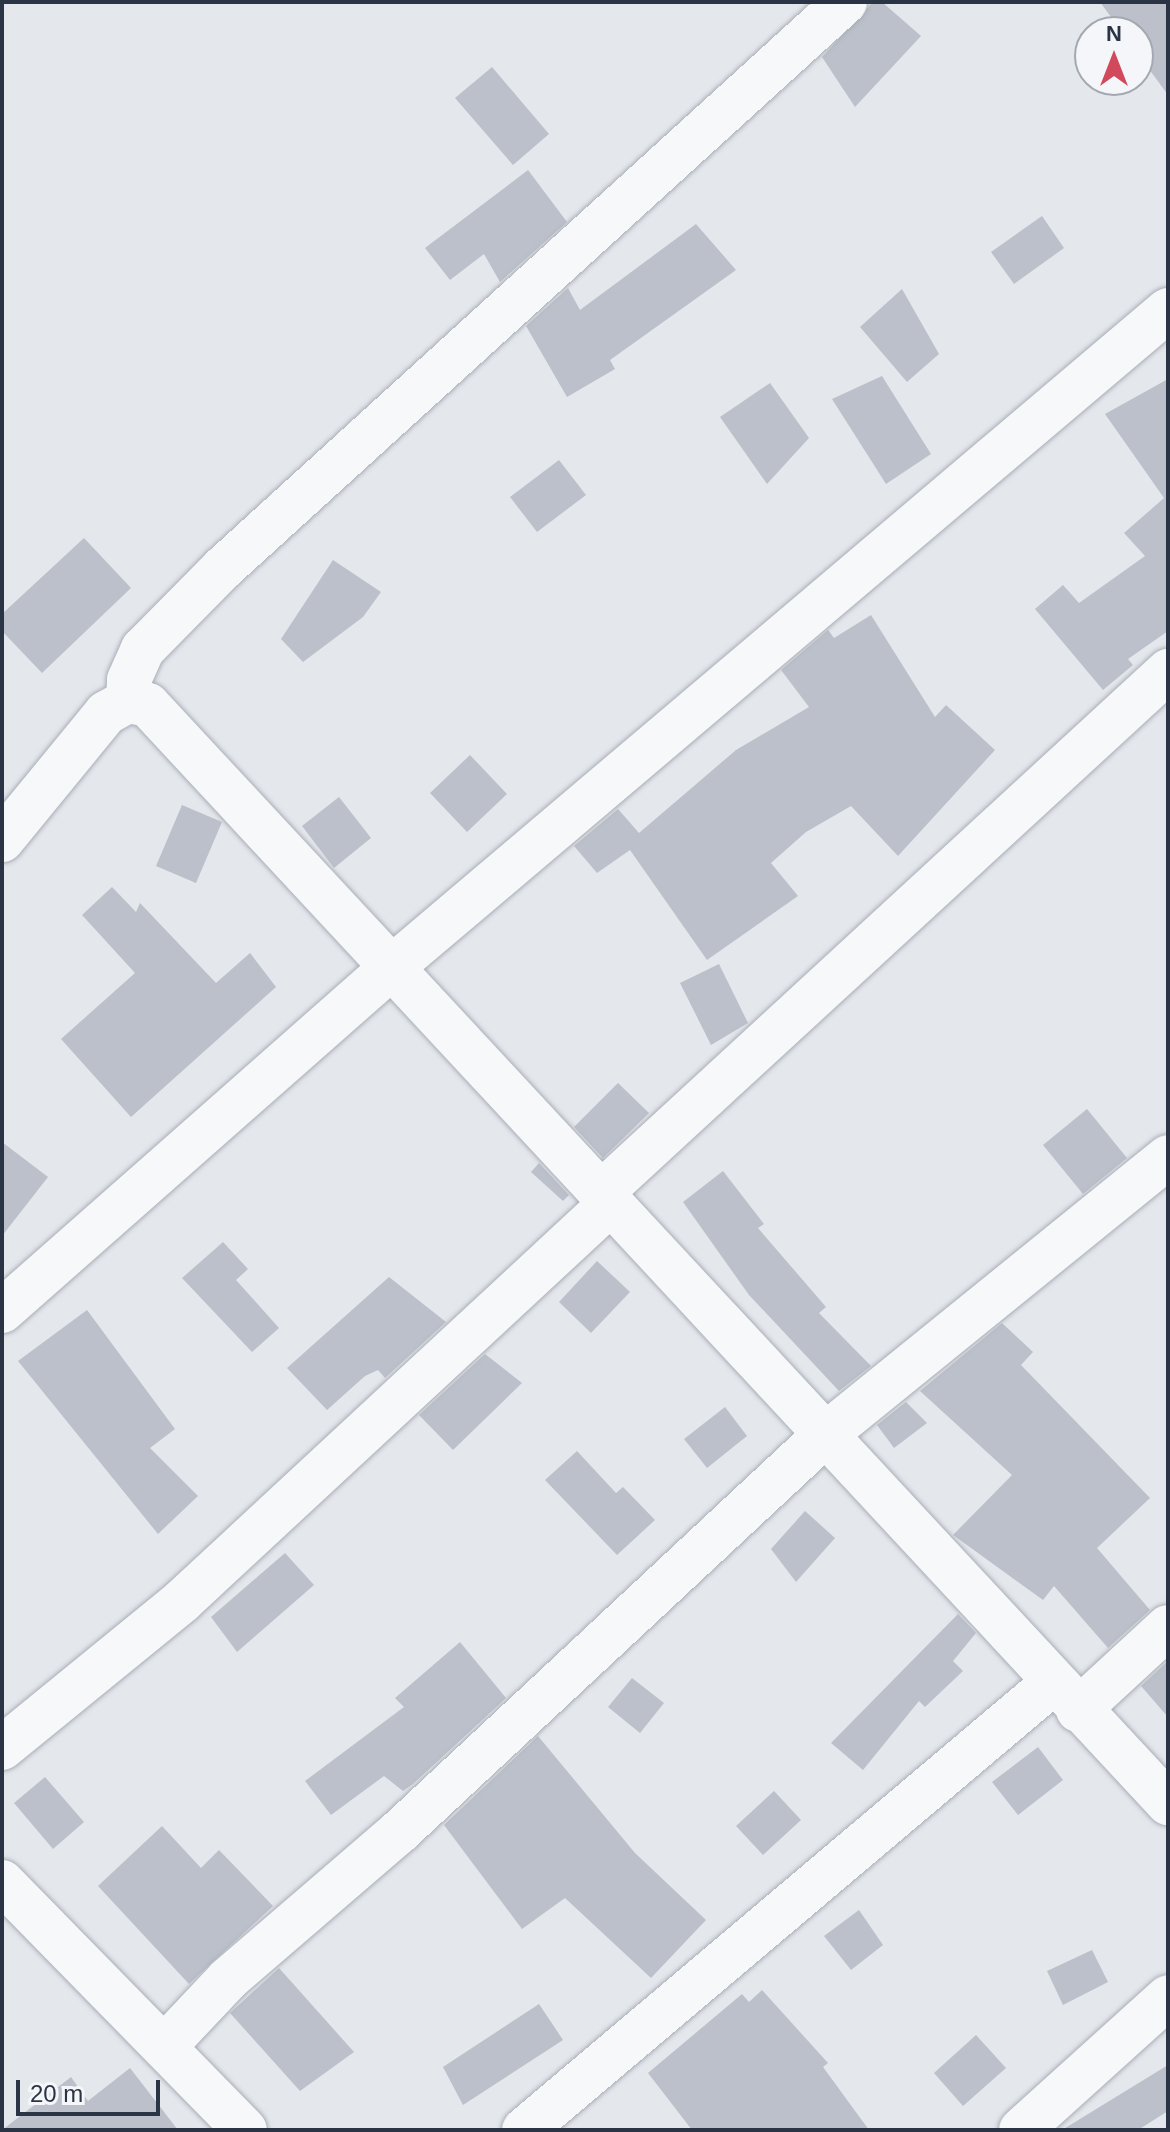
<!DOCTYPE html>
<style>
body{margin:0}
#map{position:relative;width:1170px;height:2132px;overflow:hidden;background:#e4e7ec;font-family:Arial,sans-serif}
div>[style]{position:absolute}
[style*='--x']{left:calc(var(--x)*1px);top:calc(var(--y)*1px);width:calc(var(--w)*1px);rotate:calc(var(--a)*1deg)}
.building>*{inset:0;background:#bbc0ca}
.roads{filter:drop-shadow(0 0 2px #a9aeb7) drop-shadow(0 0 2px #a9aeb7)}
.minor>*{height:44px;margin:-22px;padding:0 22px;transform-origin:22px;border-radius:22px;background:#f7f8fa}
span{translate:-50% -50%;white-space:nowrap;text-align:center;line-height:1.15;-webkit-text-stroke:6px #f4f6f9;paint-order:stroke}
.frame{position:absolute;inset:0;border:4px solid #2b3445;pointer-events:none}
.north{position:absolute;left:1074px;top:16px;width:80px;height:80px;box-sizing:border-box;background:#f4f6f9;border:2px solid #a4a8b1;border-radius:50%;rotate:0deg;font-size:22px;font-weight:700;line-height:32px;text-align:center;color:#2b3445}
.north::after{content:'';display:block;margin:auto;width:28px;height:36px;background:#d1495b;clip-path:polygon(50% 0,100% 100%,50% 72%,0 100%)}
.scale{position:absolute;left:16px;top:2080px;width:144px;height:36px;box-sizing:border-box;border:4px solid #2b3445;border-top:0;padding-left:10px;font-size:24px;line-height:28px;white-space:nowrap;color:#2b3445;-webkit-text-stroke:6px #f4f6f9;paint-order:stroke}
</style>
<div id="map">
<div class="building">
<div style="clip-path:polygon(873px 2px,882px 2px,921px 36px,855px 107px,822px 57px)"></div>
<div style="clip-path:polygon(1100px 2px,1168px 2px,1168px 95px,1138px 54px,1138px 32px,1122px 32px)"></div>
<div style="clip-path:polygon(492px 67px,549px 134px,513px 165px,455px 98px)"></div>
<div style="clip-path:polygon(528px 170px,567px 222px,500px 282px,484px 254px,450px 280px,425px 248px)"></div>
<div style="clip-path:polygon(1042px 216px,1064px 248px,1014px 284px,991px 252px)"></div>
<div style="clip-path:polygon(696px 224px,736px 270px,610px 360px,615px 369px,567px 397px,526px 326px,568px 288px,580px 310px)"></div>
<div style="clip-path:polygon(902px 289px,939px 354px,907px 382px,860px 327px)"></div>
<div style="clip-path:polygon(882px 376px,931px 454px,886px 484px,832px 399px)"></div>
<div style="clip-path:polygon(1168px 379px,1168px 631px,1128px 659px,1133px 665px,1103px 690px,1035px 609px,1063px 585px,1079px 603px,1145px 556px,1124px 533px,1164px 498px,1105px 414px)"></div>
<div style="clip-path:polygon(770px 383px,809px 438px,767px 484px,720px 417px)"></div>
<div style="clip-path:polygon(559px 460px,586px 495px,537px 532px,510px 497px)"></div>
<div style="clip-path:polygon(84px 538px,131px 588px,42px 673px,2px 631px,2px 614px)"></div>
<div style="clip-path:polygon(333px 560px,381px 592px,363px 617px,303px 662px,281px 639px)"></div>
<div style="clip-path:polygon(871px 615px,935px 717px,946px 705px,995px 750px,898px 856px,851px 806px,806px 832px,771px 863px,798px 896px,707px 960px,630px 850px,597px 873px,574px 846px,618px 809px,639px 833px,736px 750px,809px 707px,781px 670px,828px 630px,834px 638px)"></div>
<div style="clip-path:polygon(470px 755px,507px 794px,467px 832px,430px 793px)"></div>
<div style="clip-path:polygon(339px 797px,371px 838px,334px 868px,302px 826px)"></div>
<div style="clip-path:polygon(182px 805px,222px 822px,196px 883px,156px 866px)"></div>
<div style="clip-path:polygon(112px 887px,136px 912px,140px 903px,216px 983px,250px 953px,276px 987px,131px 1117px,61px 1039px,135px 973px,82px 915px)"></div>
<div style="clip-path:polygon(719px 964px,748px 1023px,711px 1045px,680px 983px)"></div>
<div style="clip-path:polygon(618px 1083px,649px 1113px,603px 1158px,574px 1127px)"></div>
<div style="clip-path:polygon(1087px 1109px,1127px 1158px,1083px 1194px,1043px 1145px)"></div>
<div style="clip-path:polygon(2px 1142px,48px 1177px,2px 1236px)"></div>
<div style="clip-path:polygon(539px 1163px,569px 1195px,563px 1201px,531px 1172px)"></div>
<div style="clip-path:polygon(723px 1171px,764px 1224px,758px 1228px,826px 1307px,819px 1313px,871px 1366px,839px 1391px,749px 1295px,683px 1202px)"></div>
<div style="clip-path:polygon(223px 1242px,248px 1269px,236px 1280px,279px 1328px,252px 1352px,182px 1278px)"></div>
<div style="clip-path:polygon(597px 1261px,630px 1292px,591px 1333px,559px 1302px)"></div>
<div style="clip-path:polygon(389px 1277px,446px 1322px,385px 1378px,378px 1370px,365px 1376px,327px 1410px,287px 1368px)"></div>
<div style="clip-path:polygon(87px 1310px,175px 1429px,150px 1448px,198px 1496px,158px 1534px,18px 1361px)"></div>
<div style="clip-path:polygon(1002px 1323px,1033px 1352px,1021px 1365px,1150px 1498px,1097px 1548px,1150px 1610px,1108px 1648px,1054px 1586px,1043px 1600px,953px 1535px,1012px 1475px,920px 1391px)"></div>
<div style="clip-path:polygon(485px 1354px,522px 1383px,453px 1450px,419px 1415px)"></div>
<div style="clip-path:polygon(906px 1402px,927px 1423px,894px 1448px,877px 1425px)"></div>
<div style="clip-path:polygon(725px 1407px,747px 1436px,707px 1468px,684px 1439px)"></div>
<div style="clip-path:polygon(577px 1451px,616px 1493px,623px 1487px,655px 1520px,617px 1555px,545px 1480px)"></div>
<div style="clip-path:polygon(805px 1511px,835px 1538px,796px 1582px,771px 1549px)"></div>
<div style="clip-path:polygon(285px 1553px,314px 1585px,237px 1652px,211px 1617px)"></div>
<div style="clip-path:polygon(958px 1614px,976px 1633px,953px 1661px,963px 1671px,925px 1707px,919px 1701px,863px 1770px,831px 1743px)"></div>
<div style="clip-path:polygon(460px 1642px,506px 1698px,413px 1784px,403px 1791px,384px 1776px,331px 1815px,305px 1781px,404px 1707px,395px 1698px)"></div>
<div style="clip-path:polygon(1168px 1661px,1168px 1717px,1141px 1686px)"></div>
<div style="clip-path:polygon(632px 1678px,664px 1703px,640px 1733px,608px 1707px)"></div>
<div style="clip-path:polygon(538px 1736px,635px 1853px,706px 1920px,651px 1978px,565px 1898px,522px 1929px,444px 1825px)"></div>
<div style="clip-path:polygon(1038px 1747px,1063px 1780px,1018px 1815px,992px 1782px)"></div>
<div style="clip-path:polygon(45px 1777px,84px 1822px,53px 1849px,14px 1803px)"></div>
<div style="clip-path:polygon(774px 1791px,801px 1820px,763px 1855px,736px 1826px)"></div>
<div style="clip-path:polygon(162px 1826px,201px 1868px,219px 1850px,273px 1906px,189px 1984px,98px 1886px)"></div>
<div style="clip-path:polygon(859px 1910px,883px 1945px,851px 1970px,824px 1936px)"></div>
<div style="clip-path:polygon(1092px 1950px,1108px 1982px,1063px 2005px,1047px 1971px)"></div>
<div style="clip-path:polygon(279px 1968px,354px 2052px,300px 2091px,230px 2013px)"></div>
<div style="clip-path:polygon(762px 1990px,828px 2063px,823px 2067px,869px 2130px,692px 2130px,648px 2073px,742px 1994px,749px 2002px)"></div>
<div style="clip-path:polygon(539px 2004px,563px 2040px,463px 2105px,443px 2067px)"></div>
<div style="clip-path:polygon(976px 2035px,1006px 2068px,963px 2106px,934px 2073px)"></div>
<div style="clip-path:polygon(1168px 2065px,1168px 2111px,1138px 2130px,1062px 2130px)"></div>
<div style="clip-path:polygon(130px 2068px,178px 2130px,2px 2130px,71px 2077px,88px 2101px)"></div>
</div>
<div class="roads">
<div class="minor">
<div style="--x:128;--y:701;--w:21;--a:-87"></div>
<div style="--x:129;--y:680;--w:34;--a:-66"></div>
<div style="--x:143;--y:649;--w:114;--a:-45.4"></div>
<div style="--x:223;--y:568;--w:841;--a:-42.3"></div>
<div style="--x:2;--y:840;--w:164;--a:-50.7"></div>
<div style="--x:106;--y:713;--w:25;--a:-29"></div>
<div style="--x:128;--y:701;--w:20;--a:11"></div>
<div style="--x:148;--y:705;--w:1499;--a:47.11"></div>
<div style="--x:601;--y:1193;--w:771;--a:-42.63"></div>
<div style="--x:2;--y:1311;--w:519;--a:-41.4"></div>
<div style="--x:391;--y:968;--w:1018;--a:-40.26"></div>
<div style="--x:1078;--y:1710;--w:122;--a:-42.7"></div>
<div style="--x:2;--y:1748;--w:232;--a:-39.2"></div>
<div style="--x:182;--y:1601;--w:585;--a:-42.85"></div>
<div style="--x:2;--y:1882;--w:347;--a:45.6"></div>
<div style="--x:164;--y:2047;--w:93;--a:-46.7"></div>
<div style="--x:228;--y:1979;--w:225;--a:-40.7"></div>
<div style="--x:399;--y:1832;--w:584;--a:-42.99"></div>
<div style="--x:826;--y:1434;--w:440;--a:-39"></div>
<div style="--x:524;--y:2130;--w:693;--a:-40.2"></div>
<div style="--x:1021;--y:2130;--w:198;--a:-42.1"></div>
</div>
</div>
<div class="frame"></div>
<div class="north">N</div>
<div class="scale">20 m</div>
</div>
